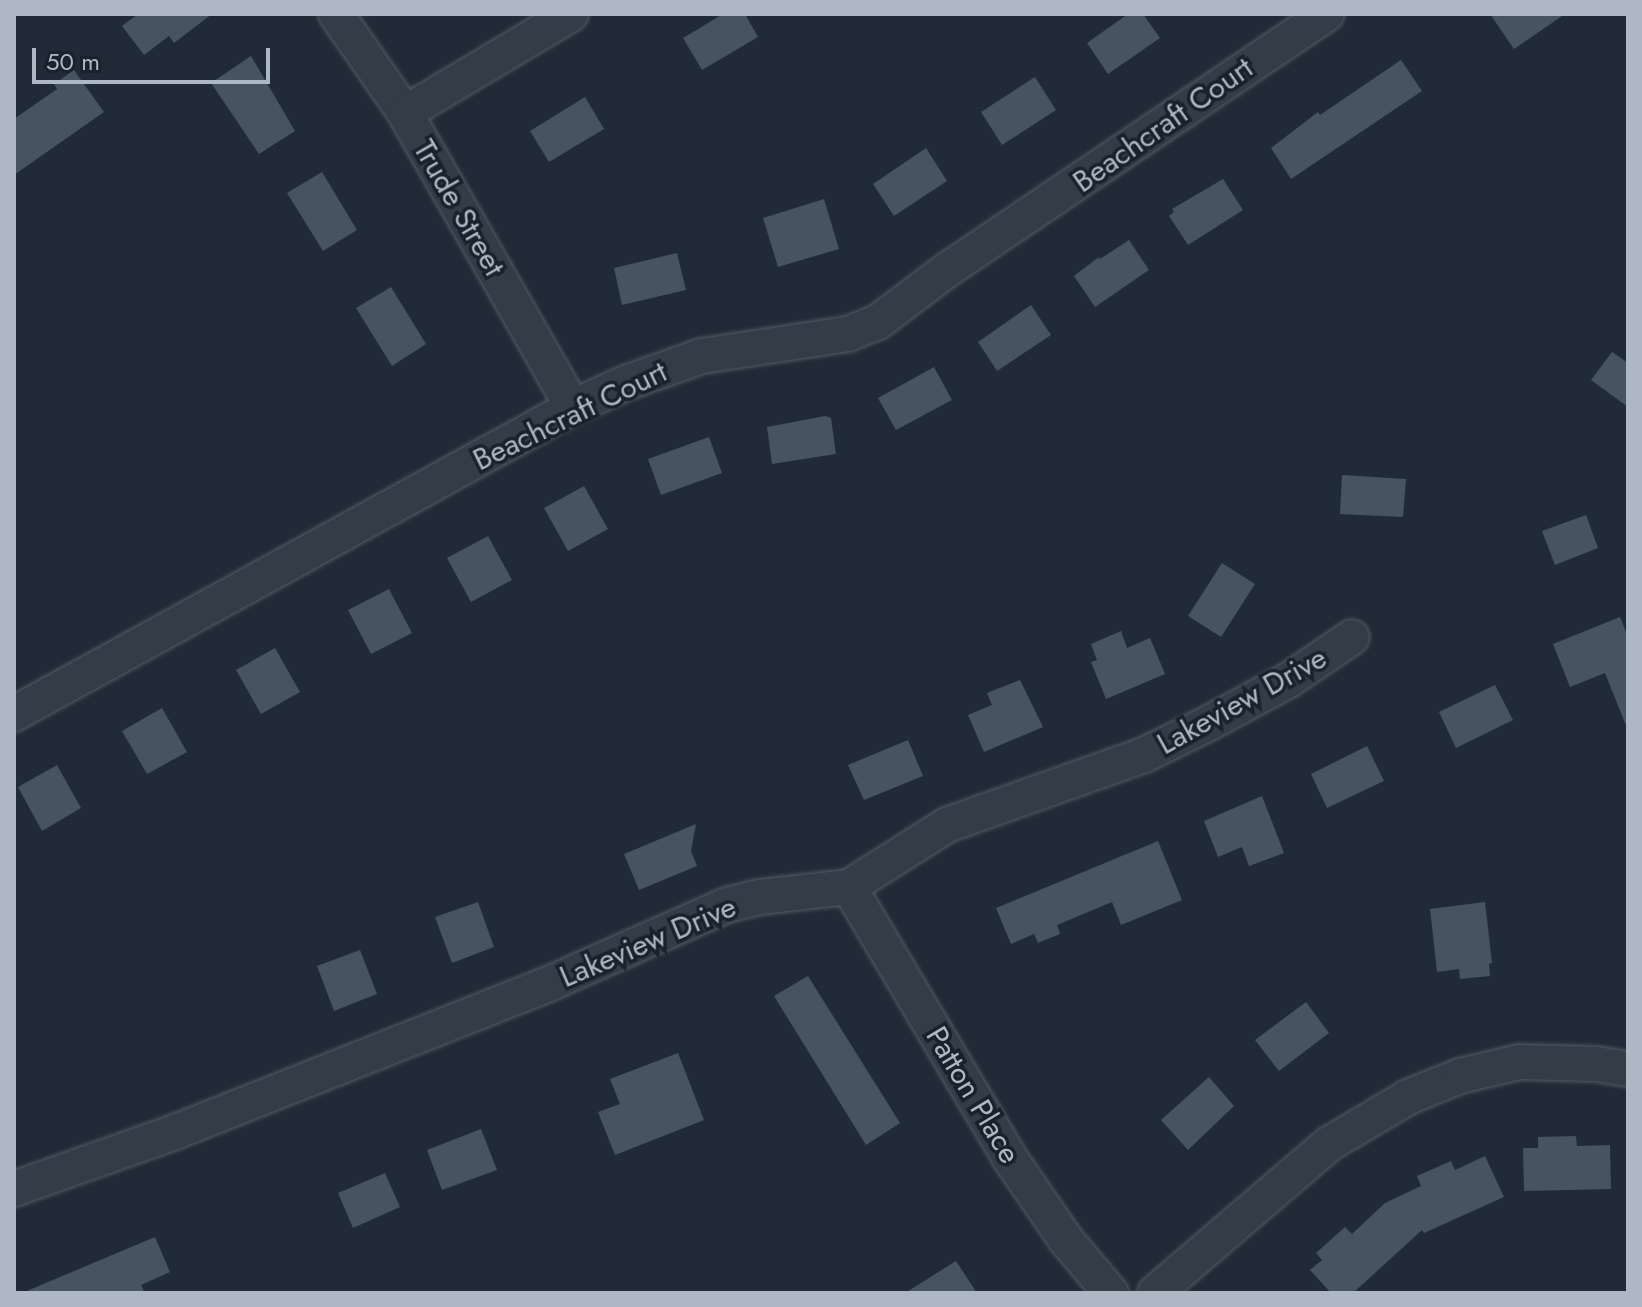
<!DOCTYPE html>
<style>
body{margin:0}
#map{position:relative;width:1642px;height:1307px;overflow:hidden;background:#212b37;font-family:Jost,sans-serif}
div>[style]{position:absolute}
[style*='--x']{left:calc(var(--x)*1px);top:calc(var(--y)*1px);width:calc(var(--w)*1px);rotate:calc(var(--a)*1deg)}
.building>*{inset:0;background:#475361}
.roads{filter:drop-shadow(0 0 2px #515b65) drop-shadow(0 0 2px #515b65)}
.street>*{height:34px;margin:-17px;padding:0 17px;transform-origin:17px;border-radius:17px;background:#343d47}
span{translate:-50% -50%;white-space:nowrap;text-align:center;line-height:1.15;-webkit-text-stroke:7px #19222c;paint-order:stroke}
.street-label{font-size:30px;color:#aeb8c4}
.frame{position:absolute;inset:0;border:16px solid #aeb8c4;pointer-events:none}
.scale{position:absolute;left:32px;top:48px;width:238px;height:36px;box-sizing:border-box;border:4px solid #aeb8c4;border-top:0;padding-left:10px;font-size:24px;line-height:28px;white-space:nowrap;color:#aeb8c4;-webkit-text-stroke:6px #19222c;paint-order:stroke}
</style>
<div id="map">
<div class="building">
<div style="clip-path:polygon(138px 14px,212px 14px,174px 43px,169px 36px,144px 55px,122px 26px)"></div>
<div style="clip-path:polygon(723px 14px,745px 14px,758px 37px,702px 70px,683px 38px)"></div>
<div style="clip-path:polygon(1128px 14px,1143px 14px,1160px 38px,1108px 74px,1087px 43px)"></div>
<div style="clip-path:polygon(1490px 14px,1565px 14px,1514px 49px)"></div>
<div style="clip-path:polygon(251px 56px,295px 131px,259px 154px,211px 83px)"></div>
<div style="clip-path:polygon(1401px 60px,1422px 91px,1291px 179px,1271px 148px,1318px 112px,1320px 115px)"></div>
<div style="clip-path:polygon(74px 70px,104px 112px,14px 175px,14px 119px,57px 89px,54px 84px)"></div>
<div style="clip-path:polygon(1035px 77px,1056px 110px,1002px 145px,981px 112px)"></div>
<div style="clip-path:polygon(585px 97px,604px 129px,549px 162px,530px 131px)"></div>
<div style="clip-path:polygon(926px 148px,947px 181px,894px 216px,873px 184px)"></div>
<div style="clip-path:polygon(322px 172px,357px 230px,323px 251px,287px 193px)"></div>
<div style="clip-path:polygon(1223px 179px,1243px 210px,1188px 245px,1169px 216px,1174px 212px,1172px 209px)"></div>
<div style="clip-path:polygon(824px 199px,839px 249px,778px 267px,763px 218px)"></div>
<div style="clip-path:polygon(1129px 240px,1149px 270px,1095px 307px,1074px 276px,1099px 257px,1100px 259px)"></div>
<div style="clip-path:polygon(677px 253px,686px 290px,622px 305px,614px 268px)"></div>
<div style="clip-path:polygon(391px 287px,426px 344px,392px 366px,356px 308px)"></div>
<div style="clip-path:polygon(1031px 305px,1051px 335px,997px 371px,978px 342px)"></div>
<div style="clip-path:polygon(1612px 352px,1628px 363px,1628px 407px,1591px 380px)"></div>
<div style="clip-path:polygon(934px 367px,952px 400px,896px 430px,878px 398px)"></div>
<div style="clip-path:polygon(825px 416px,831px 418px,836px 454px,772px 464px,767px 427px)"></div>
<div style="clip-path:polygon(709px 437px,722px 473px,661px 495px,648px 459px)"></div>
<div style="clip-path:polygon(1342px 475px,1406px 479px,1403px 517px,1340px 514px)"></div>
<div style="clip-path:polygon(584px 486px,608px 529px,568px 551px,544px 508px)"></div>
<div style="clip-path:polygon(1586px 515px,1598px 548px,1555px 565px,1542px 531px)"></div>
<div style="clip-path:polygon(488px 536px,512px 580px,471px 602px,447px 558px)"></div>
<div style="clip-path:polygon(1222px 563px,1255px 584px,1221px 637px,1188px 616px)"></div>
<div style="clip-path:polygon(389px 589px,412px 633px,371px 654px,348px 610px)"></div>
<div style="clip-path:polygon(1620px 617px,1628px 637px,1627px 728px,1605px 673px,1570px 687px,1553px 644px)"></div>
<div style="clip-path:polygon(1121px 631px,1127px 648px,1150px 638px,1165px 674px,1106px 699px,1091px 662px,1097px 660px,1091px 644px)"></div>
<div style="clip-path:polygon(275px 648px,300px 692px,261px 714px,236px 670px)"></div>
<div style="clip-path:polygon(1020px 680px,1043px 727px,984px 752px,968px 715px,992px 705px,987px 693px)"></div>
<div style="clip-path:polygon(1495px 685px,1513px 720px,1456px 748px,1439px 712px)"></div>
<div style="clip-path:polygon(162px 708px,187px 752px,147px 774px,122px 731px)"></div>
<div style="clip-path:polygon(908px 740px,923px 776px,864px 800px,848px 765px)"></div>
<div style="clip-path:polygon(1367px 746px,1384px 781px,1327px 808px,1311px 774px)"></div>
<div style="clip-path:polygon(57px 765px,81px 808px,42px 831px,18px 787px)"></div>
<div style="clip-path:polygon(1262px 796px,1284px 853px,1249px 866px,1242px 847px,1218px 857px,1204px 821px)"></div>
<div style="clip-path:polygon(696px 824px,691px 851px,697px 866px,639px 890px,624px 854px)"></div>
<div style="clip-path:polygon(1158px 841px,1182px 900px,1121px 925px,1112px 902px,1057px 925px,1060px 934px,1038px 943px,1034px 934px,1011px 944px,996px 908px)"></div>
<div style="clip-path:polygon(478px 902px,494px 947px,452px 963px,435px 917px)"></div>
<div style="clip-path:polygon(1485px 902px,1492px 963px,1489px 964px,1490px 976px,1460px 979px,1459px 969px,1437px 972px,1430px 909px)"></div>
<div style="clip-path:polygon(360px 950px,377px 994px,334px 1011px,317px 966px)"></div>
<div style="clip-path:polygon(808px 976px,900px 1123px,866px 1145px,774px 996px)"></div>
<div style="clip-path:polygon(1306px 1002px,1329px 1033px,1279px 1071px,1255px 1040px)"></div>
<div style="clip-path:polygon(678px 1053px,704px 1120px,615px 1155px,598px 1112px,620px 1104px,610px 1079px)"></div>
<div style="clip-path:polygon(1209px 1077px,1234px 1106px,1188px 1150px,1161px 1120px)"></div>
<div style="clip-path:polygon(481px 1129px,497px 1170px,442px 1190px,427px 1150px)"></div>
<div style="clip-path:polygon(1576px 1136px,1577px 1146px,1610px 1145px,1611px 1189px,1524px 1191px,1523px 1148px,1538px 1148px,1538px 1137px)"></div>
<div style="clip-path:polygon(1485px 1156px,1504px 1197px,1424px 1233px,1422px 1230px,1353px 1293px,1331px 1293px,1310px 1270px,1322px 1260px,1316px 1253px,1345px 1227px,1352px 1234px,1385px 1203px,1421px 1186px,1417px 1176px,1451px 1161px,1455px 1170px)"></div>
<div style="clip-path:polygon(385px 1173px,400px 1207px,353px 1228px,338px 1193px)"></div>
<div style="clip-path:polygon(155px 1237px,170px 1272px,141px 1285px,145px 1293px,22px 1293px)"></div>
<div style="clip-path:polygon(956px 1261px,977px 1293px,905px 1293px)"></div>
</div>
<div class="roads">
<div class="street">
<div style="--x:336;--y:14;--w:121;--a:55.1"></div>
<div style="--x:405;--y:113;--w:339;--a:60.3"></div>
<div style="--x:405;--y:113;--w:193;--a:-30.8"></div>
<div style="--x:14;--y:714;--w:638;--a:-28.78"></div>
<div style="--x:573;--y:407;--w:58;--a:-24.4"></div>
<div style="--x:626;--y:383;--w:81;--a:-19.6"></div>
<div style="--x:702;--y:356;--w:148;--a:-8.6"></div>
<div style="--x:848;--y:334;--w:32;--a:-22"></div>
<div style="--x:878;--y:322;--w:86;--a:-37"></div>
<div style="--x:947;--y:270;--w:458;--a:-34"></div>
<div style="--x:849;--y:887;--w:314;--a:59.3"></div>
<div style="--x:1009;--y:1157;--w:101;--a:55.5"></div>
<div style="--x:1066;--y:1240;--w:70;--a:49.7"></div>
<div style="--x:14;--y:1189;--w:171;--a:-19.5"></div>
<div style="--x:175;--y:1132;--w:407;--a:-21.6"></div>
<div style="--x:553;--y:982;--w:190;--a:-23.9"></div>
<div style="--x:727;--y:905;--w:34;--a:-14"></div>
<div style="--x:760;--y:897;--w:90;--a:-6.4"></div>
<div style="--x:849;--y:887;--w:116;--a:-32.3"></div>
<div style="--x:947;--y:825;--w:209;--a:-19.6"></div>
<div style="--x:1144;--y:755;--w:75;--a:-26.2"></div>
<div style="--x:1211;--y:722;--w:89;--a:-28.3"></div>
<div style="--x:1289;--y:680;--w:76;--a:-34.3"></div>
<div style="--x:1155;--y:1293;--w:229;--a:-40.6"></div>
<div style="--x:1329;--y:1144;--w:92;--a:-30.7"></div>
<div style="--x:1408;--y:1097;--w:56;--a:-22"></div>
<div style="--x:1460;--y:1076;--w:61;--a:-13.3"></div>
<div style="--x:1519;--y:1062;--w:77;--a:1.5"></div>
<div style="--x:1596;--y:1064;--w:32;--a:9"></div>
</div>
</div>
<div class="street-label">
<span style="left:1163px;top:125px;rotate:-35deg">Beachcraft Court</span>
<span style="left:459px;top:208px;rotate:60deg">Trude Street</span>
<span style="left:570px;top:416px;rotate:-26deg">Beachcraft Court</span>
<span style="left:1242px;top:701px;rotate:-29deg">Lakeview Drive</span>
<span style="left:648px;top:942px;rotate:-23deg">Lakeview Drive</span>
<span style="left:973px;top:1095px;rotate:59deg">Patton Place</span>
</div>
<div class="frame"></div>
<div class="scale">50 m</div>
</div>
